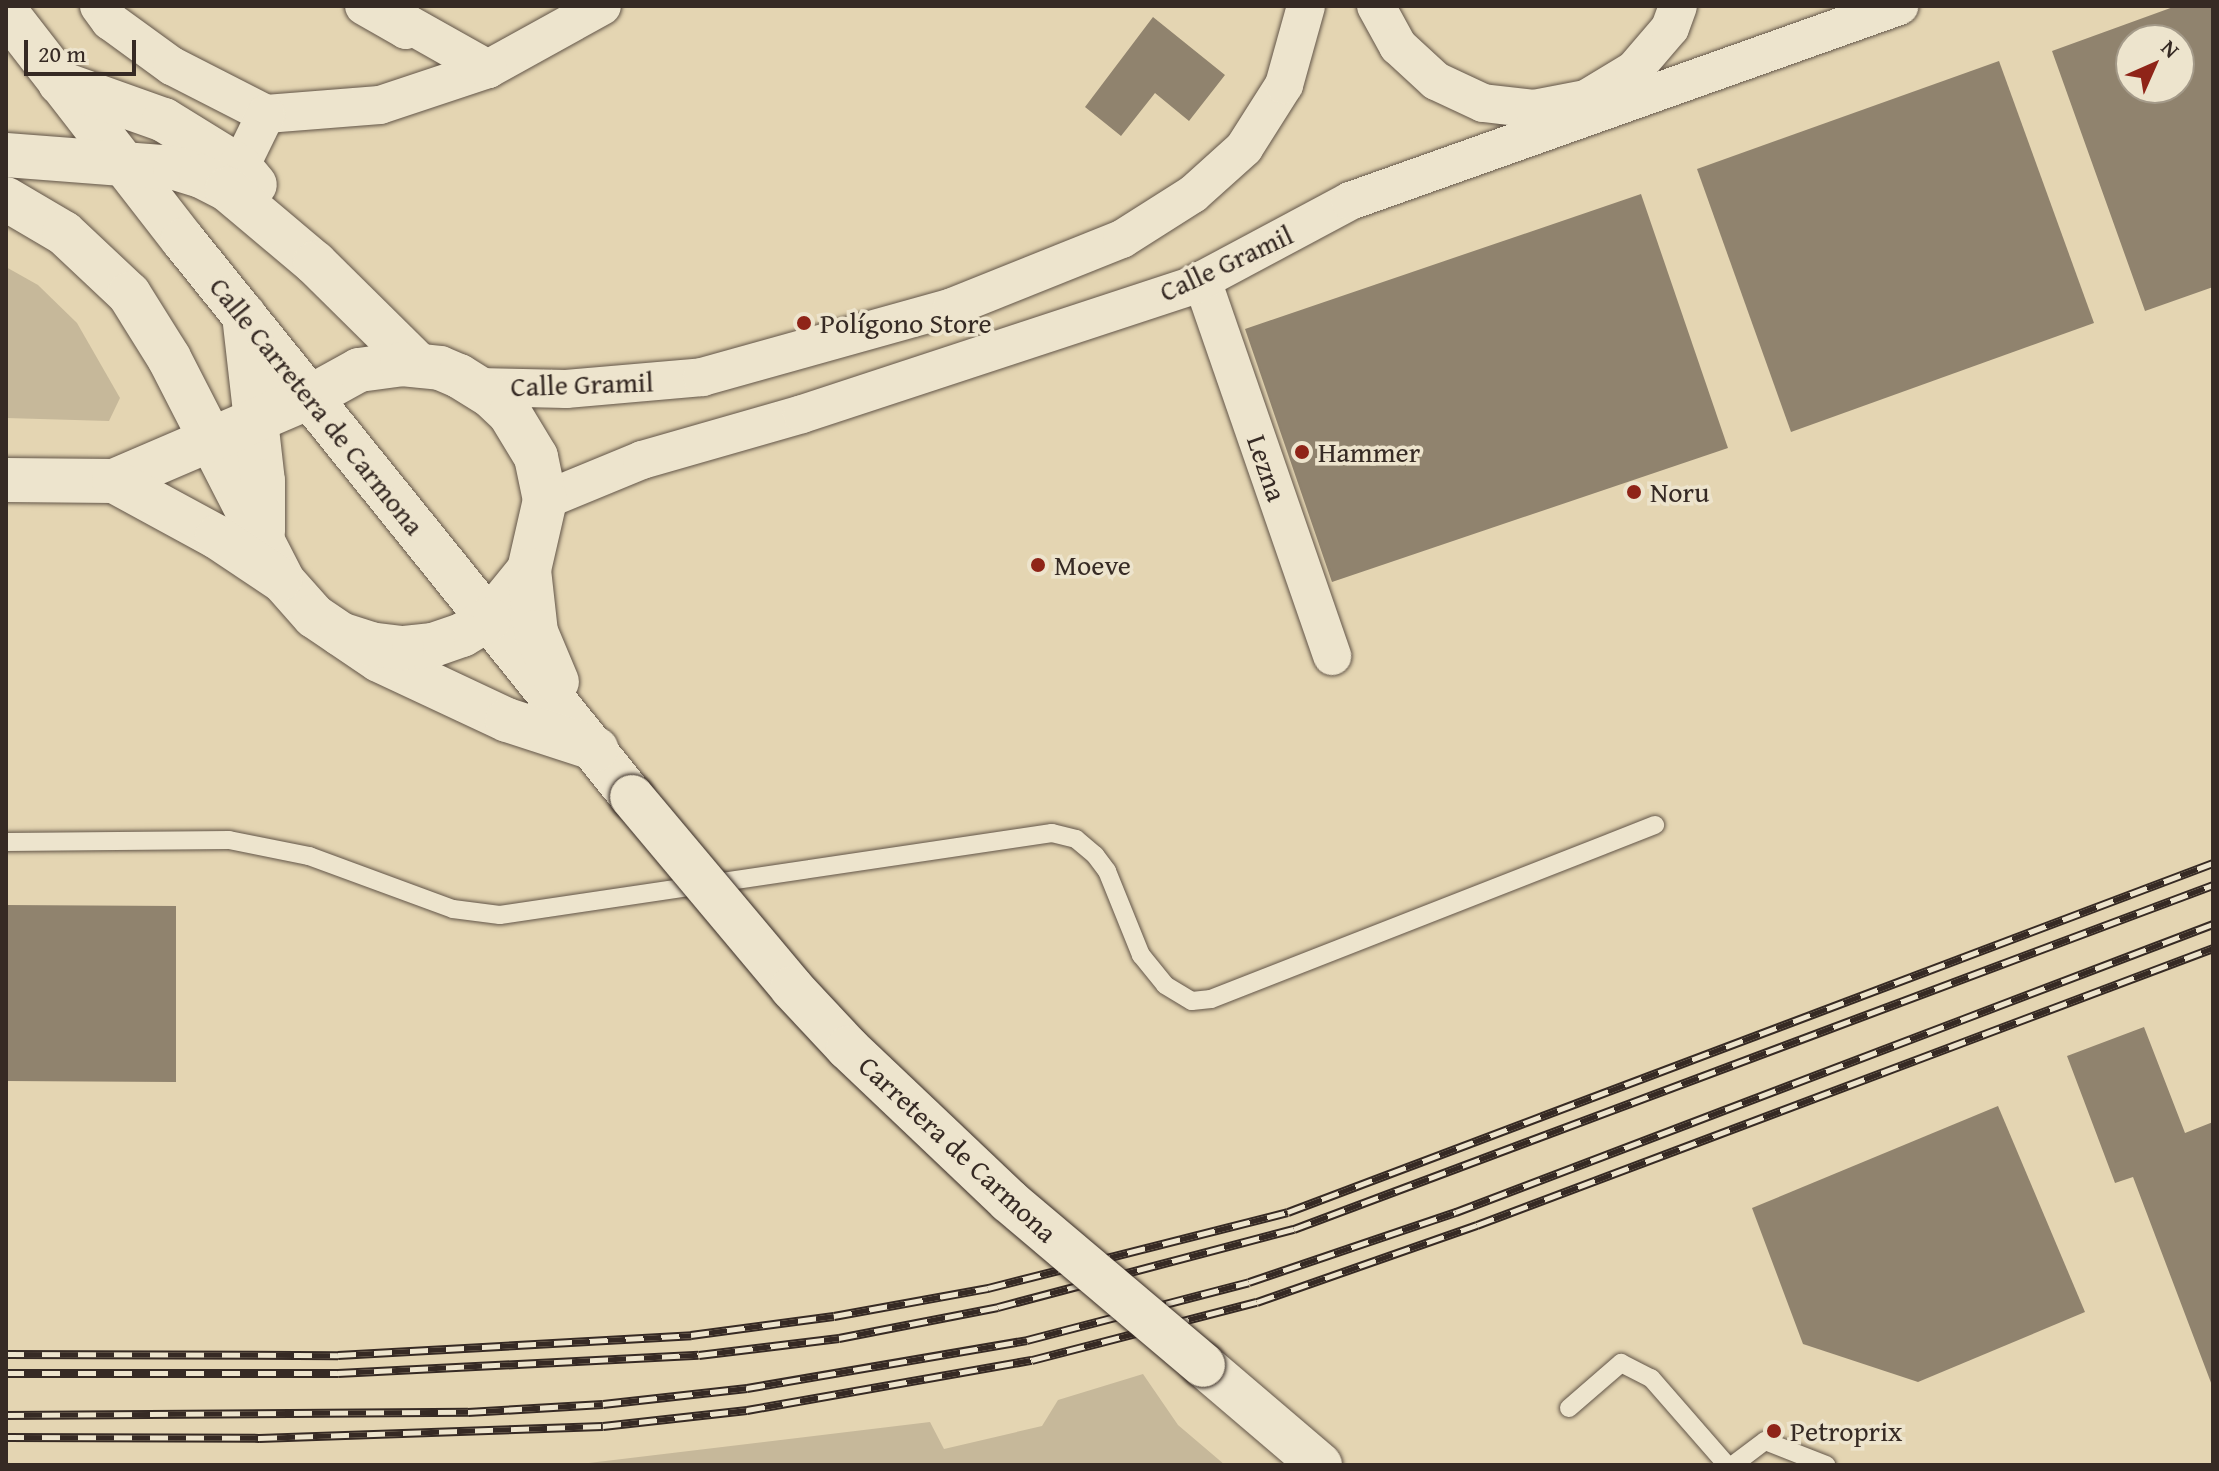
<!DOCTYPE html>
<meta charset="utf-8">
<style>
body{margin:0}
#map{position:relative;width:2219px;height:1471px;overflow:hidden;background:#e4d5b2;font-family:"Gentium Book Plus",serif}
div>[style]{position:absolute}
[style*='--x']{left:calc(var(--x)*1px);top:calc(var(--y)*1px);width:calc(var(--w)*1px);rotate:calc(var(--a)*1deg)}
.green>*{inset:0;background:#c6b89a}
.building>*{inset:0;background:#90836e}
.roads{filter:drop-shadow(0 0 2px #625548) drop-shadow(0 0 2px #625548)}
.lane>*{height:18px;margin:-9px;padding:0 9px;transform-origin:9px;border-radius:9px;background:#ede4cd}
.street>*{height:38px;margin:-19px;padding:0 19px;transform-origin:19px;border-radius:19px;background:#ede4cd}
.secondary>*{height:44px;margin:-22px;padding:0 22px;transform-origin:22px;border-radius:22px;background:#ede4cd}
.rail>*{height:9px;margin-top:-4.5px;transform-origin:0;background:repeating-linear-gradient(90deg,#ede4cd 0 18px,#362a24 0 36px);box-sizing:border-box;border-block:2px solid #362a24}
.bridges{filter:drop-shadow(0 0 2px #362a24) drop-shadow(0 0 2px #362a24)}
.secondary-bridge>*{height:44px;margin:-22px;padding:0 22px;transform-origin:22px;border-radius:22px;background:#ede4cd}
.dots>*{width:22px;height:22px;translate:-50% -50%;box-sizing:border-box;border:4px solid #ede4cd;border-radius:50%}
span{translate:-50% -50%;white-space:nowrap;text-align:center;line-height:1.15;-webkit-text-stroke:7px #ede4cd;paint-order:stroke}
.street-label{font-size:28px;color:#362a24}
.poi-label{font-size:28px;color:#362a24}
.left{translate:0 -50%;text-align:left}
.frame{position:absolute;inset:0;border:8px solid #362a24;pointer-events:none}
.north{position:absolute;left:2115px;top:24px;width:80px;height:80px;box-sizing:border-box;background:#ede4cd;border:2px solid #a49a89;border-radius:50%;rotate:45deg;font-size:22px;font-weight:700;line-height:32px;text-align:center;color:#362a24}
.north::after{content:'';display:block;margin:auto;width:28px;height:36px;background:#8f2418;clip-path:polygon(50% 0,100% 100%,50% 72%,0 100%)}
.scale{position:absolute;left:24px;top:40px;width:112px;height:36px;box-sizing:border-box;border:4px solid #362a24;border-top:0;padding-left:10px;font-size:24px;line-height:28px;white-space:nowrap;color:#362a24;-webkit-text-stroke:6px #ede4cd;paint-order:stroke}
</style>
<div id="map">
<div class="green">
<div style="clip-path:polygon(6px 267px,38px 285px,77px 323px,120px 398px,109px 421px,6px 418px)"></div>
<div style="clip-path:polygon(1143px 1374px,1178px 1425px,1225px 1465px,572px 1465px,930px 1422px,944px 1449px,1042px 1426px,1058px 1400px)"></div>
</div>
<div class="building">
<div style="clip-path:polygon(evenodd,2176px 6px,2213px 6px,2213px 287px,2145px 311px,2052px 51px,2176px 6px,2131px 40px,2179px 40px,2179px 88px,2131px 88px,2131px 40px)"></div>
<div style="clip-path:polygon(1153px 17px,1225px 75px,1189px 121px,1155px 93px,1121px 136px,1085px 107px)"></div>
<div style="clip-path:polygon(1999px 61px,2094px 323px,1791px 432px,1697px 169px)"></div>
<div style="clip-path:polygon(1641px 194px,1728px 448px,1332px 582px,1245px 329px)"></div>
<div style="clip-path:polygon(6px 905px,176px 906px,176px 1082px,6px 1081px)"></div>
<div style="clip-path:polygon(2144px 1027px,2185px 1133px,2213px 1122px,2213px 1388px,2133px 1177px,2115px 1183px,2067px 1056px)"></div>
<div style="clip-path:polygon(1998px 1106px,2085px 1312px,1918px 1382px,1803px 1344px,1752px 1208px)"></div>
</div>
<div class="roads">
<div class="lane">
<div style="--x:6;--y:842;--w:223;--a:-0.5"></div>
<div style="--x:229;--y:840;--w:82;--a:11.3"></div>
<div style="--x:309;--y:856;--w:153;--a:20.2"></div>
<div style="--x:453;--y:909;--w:47;--a:7.3"></div>
<div style="--x:500;--y:915;--w:558;--a:-8.45"></div>
<div style="--x:1052;--y:833;--w:25;--a:14"></div>
<div style="--x:1076;--y:839;--w:25;--a:40"></div>
<div style="--x:1095;--y:855;--w:20;--a:53"></div>
<div style="--x:1107;--y:871;--w:91;--a:68"></div>
<div style="--x:1141;--y:955;--w:38;--a:51"></div>
<div style="--x:1165;--y:985;--w:31;--a:31"></div>
<div style="--x:1192;--y:1001;--w:19;--a:-6"></div>
<div style="--x:1211;--y:999;--w:477;--a:-21.4"></div>
<div style="--x:1569;--y:1408;--w:69;--a:-40.9"></div>
<div style="--x:1621;--y:1363;--w:34;--a:27"></div>
<div style="--x:1651;--y:1378;--w:116;--a:48.9"></div>
<div style="--x:1733;--y:1465;--w:40;--a:-37"></div>
<div style="--x:1765;--y:1441;--w:66;--a:21.5"></div>
</div>
<div class="street">
<div style="--x:99;--y:6;--w:19;--a:54"></div>
<div style="--x:110;--y:21;--w:77;--a:36"></div>
<div style="--x:172;--y:66;--w:106;--a:27.1"></div>
<div style="--x:266;--y:114;--w:114;--a:-4.5"></div>
<div style="--x:380;--y:105;--w:114;--a:-18.4"></div>
<div style="--x:488;--y:69;--w:130;--a:-28.9"></div>
<div style="--x:364;--y:6;--w:48;--a:29.7"></div>
<div style="--x:406;--y:30;--w:6;--a:-72"></div>
<div style="--x:408;--y:24;--w:92;--a:29.4"></div>
<div style="--x:1376;--y:6;--w:46;--a:61.2"></div>
<div style="--x:1398;--y:46;--w:52;--a:42.6"></div>
<div style="--x:1436;--y:81;--w:52;--a:25.1"></div>
<div style="--x:1483;--y:103;--w:51;--a:6.7"></div>
<div style="--x:1534;--y:109;--w:53;--a:-10.9"></div>
<div style="--x:1586;--y:99;--w:56;--a:-31.1"></div>
<div style="--x:1634;--y:70;--w:55;--a:-49.4"></div>
<div style="--x:1670;--y:28;--w:23;--a:-70"></div>
<div style="--x:240;--y:167;--w:59;--a:-63.9"></div>
<div style="--x:1202;--y:280;--w:398;--a:70.9"></div>
<div style="--x:479;--y:387;--w:87;--a:1.3"></div>
<div style="--x:566;--y:389;--w:137;--a:-5"></div>
<div style="--x:702;--y:377;--w:260;--a:-15.6"></div>
<div style="--x:952;--y:307;--w:183;--a:-21.8"></div>
<div style="--x:1122;--y:239;--w:84;--a:-32.4"></div>
<div style="--x:1193;--y:194;--w:69;--a:-42"></div>
<div style="--x:1244;--y:148;--w:75;--a:-57.6"></div>
<div style="--x:1284;--y:85;--w:82;--a:-74.4"></div>
<div style="--x:545;--y:500;--w:105;--a:-22.4"></div>
<div style="--x:642;--y:460;--w:166;--a:-16"></div>
<div style="--x:802;--y:414;--w:410;--a:-18.2"></div>
<div style="--x:1191;--y:286;--w:180;--a:-28.1"></div>
<div style="--x:1350;--y:201;--w:583;--a:-19.55"></div>
</div>
<div class="secondary">
<div style="--x:6;--y:12;--w:289;--a:52.2"></div>
<div style="--x:183;--y:240;--w:715;--a:51.13"></div>
<div style="--x:60;--y:83;--w:110;--a:19.6"></div>
<div style="--x:164;--y:120;--w:89;--a:31.7"></div>
<div style="--x:240;--y:167;--w:23;--a:50"></div>
<div style="--x:6;--y:155;--w:169;--a:4.4"></div>
<div style="--x:175;--y:168;--w:27;--a:17"></div>
<div style="--x:201;--y:176;--w:29;--a:27"></div>
<div style="--x:227;--y:189;--w:115;--a:40.1"></div>
<div style="--x:315;--y:263;--w:145;--a:44.7"></div>
<div style="--x:6;--y:199;--w:67;--a:30.4"></div>
<div style="--x:64;--y:233;--w:89;--a:43.2"></div>
<div style="--x:129;--y:294;--w:75;--a:58"></div>
<div style="--x:169;--y:358;--w:250;--a:62.9"></div>
<div style="--x:283;--y:581;--w:47;--a:48.5"></div>
<div style="--x:314;--y:616;--w:78;--a:34.1"></div>
<div style="--x:379;--y:660;--w:141;--a:25.1"></div>
<div style="--x:507;--y:720;--w:94;--a:18"></div>
<div style="--x:244;--y:315;--w:167;--a:83.5"></div>
<div style="--x:263;--y:481;--w:51;--a:90"></div>
<div style="--x:6;--y:480;--w:108;--a:0.5"></div>
<div style="--x:114;--y:481;--w:213;--a:-23.2"></div>
<div style="--x:310;--y:397;--w:56;--a:-28.9"></div>
<div style="--x:359;--y:370;--w:43;--a:-7.9"></div>
<div style="--x:402;--y:364;--w:38;--a:6"></div>
<div style="--x:440;--y:368;--w:21;--a:23"></div>
<div style="--x:459;--y:376;--w:39;--a:32"></div>
<div style="--x:492;--y:397;--w:25;--a:43"></div>
<div style="--x:510;--y:414;--w:50;--a:58.8"></div>
<div style="--x:536;--y:457;--w:44;--a:78.2"></div>
<div style="--x:545;--y:500;--w:72;--a:102.9"></div>
<div style="--x:529;--y:570;--w:63;--a:129.2"></div>
<div style="--x:489;--y:619;--w:31;--a:149"></div>
<div style="--x:462;--y:635;--w:31;--a:161"></div>
<div style="--x:433;--y:645;--w:31;--a:174"></div>
<div style="--x:402;--y:648;--w:31;--a:-173"></div>
<div style="--x:371;--y:644;--w:32;--a:-162"></div>
<div style="--x:114;--y:481;--w:117;--a:28.5"></div>
<div style="--x:217;--y:537;--w:76;--a:33.7"></div>
<div style="--x:529;--y:570;--w:62;--a:83.6"></div>
<div style="--x:536;--y:632;--w:54;--a:67.2"></div>
<div style="--x:1203;--y:1365;--w:154;--a:40.5"></div>
</div>
</div>
<div class="rail">
<div style="--x:6;--y:1354;--w:332;--a:0.2"></div>
<div style="--x:338;--y:1355;--w:354;--a:-3.2"></div>
<div style="--x:691;--y:1335;--w:144;--a:-7.6"></div>
<div style="--x:834;--y:1316;--w:157;--a:-10.3"></div>
<div style="--x:988;--y:1288;--w:309;--a:-14.2"></div>
<div style="--x:1288;--y:1212;--w:989;--a:-20.67"></div>
<div style="--x:6;--y:1373;--w:332;--a:0"></div>
<div style="--x:338;--y:1373;--w:361;--a:-2.9"></div>
<div style="--x:699;--y:1355;--w:141;--a:-6.9"></div>
<div style="--x:839;--y:1338;--w:162;--a:-11"></div>
<div style="--x:998;--y:1307;--w:306;--a:-14.8"></div>
<div style="--x:1294;--y:1229;--w:981;--a:-20.52"></div>
<div style="--x:6;--y:1415;--w:462;--a:-0.4"></div>
<div style="--x:468;--y:1412;--w:135;--a:-3.4"></div>
<div style="--x:603;--y:1404;--w:145;--a:-6.3"></div>
<div style="--x:747;--y:1388;--w:284;--a:-9.7"></div>
<div style="--x:1027;--y:1340;--w:229;--a:-14.6"></div>
<div style="--x:1249;--y:1282;--w:219;--a:-18.7"></div>
<div style="--x:1456;--y:1212;--w:810;--a:-20.83"></div>
<div style="--x:6;--y:1437;--w:253;--a:0.2"></div>
<div style="--x:259;--y:1438;--w:344;--a:-2"></div>
<div style="--x:603;--y:1426;--w:145;--a:-6.3"></div>
<div style="--x:747;--y:1410;--w:289;--a:-10"></div>
<div style="--x:1032;--y:1360;--w:232;--a:-14.5"></div>
<div style="--x:1257;--y:1302;--w:233;--a:-19.3"></div>
<div style="--x:1477;--y:1225;--w:786;--a:-20.62"></div>
</div>
<div class="bridges">
<div class="secondary-bridge">
<div style="--x:632;--y:797;--w:249;--a:50"></div>
<div style="--x:792;--y:988;--w:82;--a:47"></div>
<div style="--x:848;--y:1048;--w:222;--a:43.5"></div>
<div style="--x:1009;--y:1201;--w:254;--a:40.2"></div>
</div>
</div>
<div class="dots">
<div style="left:804px;top:323px;background:#8f2418"></div>
<div style="left:1302px;top:452px;background:#8f2418"></div>
<div style="left:1634px;top:492px;background:#8f2418"></div>
<div style="left:1038px;top:565px;background:#8f2418"></div>
<div style="left:1774px;top:1431px;background:#8f2418"></div>
</div>
<div class="street-label">
<span style="left:1226px;top:263px;rotate:-25deg">Calle Gramil</span>
<span style="left:582px;top:384px;rotate:-2deg">Calle Gramil</span>
<span style="left:317px;top:406px;rotate:51deg">Calle Carretera de Carmona</span>
<span style="left:1267px;top:468px;rotate:71deg">Lezna</span>
<span style="left:958px;top:1149px;rotate:43deg">Carretera de Carmona</span>
</div>
<div class="poi-label">
<span class="left" style="left:820px;top:323px">Polígono Store</span>
<span class="left" style="left:1318px;top:452px">Hammer</span>
<span class="left" style="left:1650px;top:492px">Noru</span>
<span class="left" style="left:1054px;top:565px">Moeve</span>
<span class="left" style="left:1790px;top:1431px">Petroprix</span>
</div>
<div class="frame"></div>
<div class="north">N</div>
<div class="scale">20 m</div>
</div>
